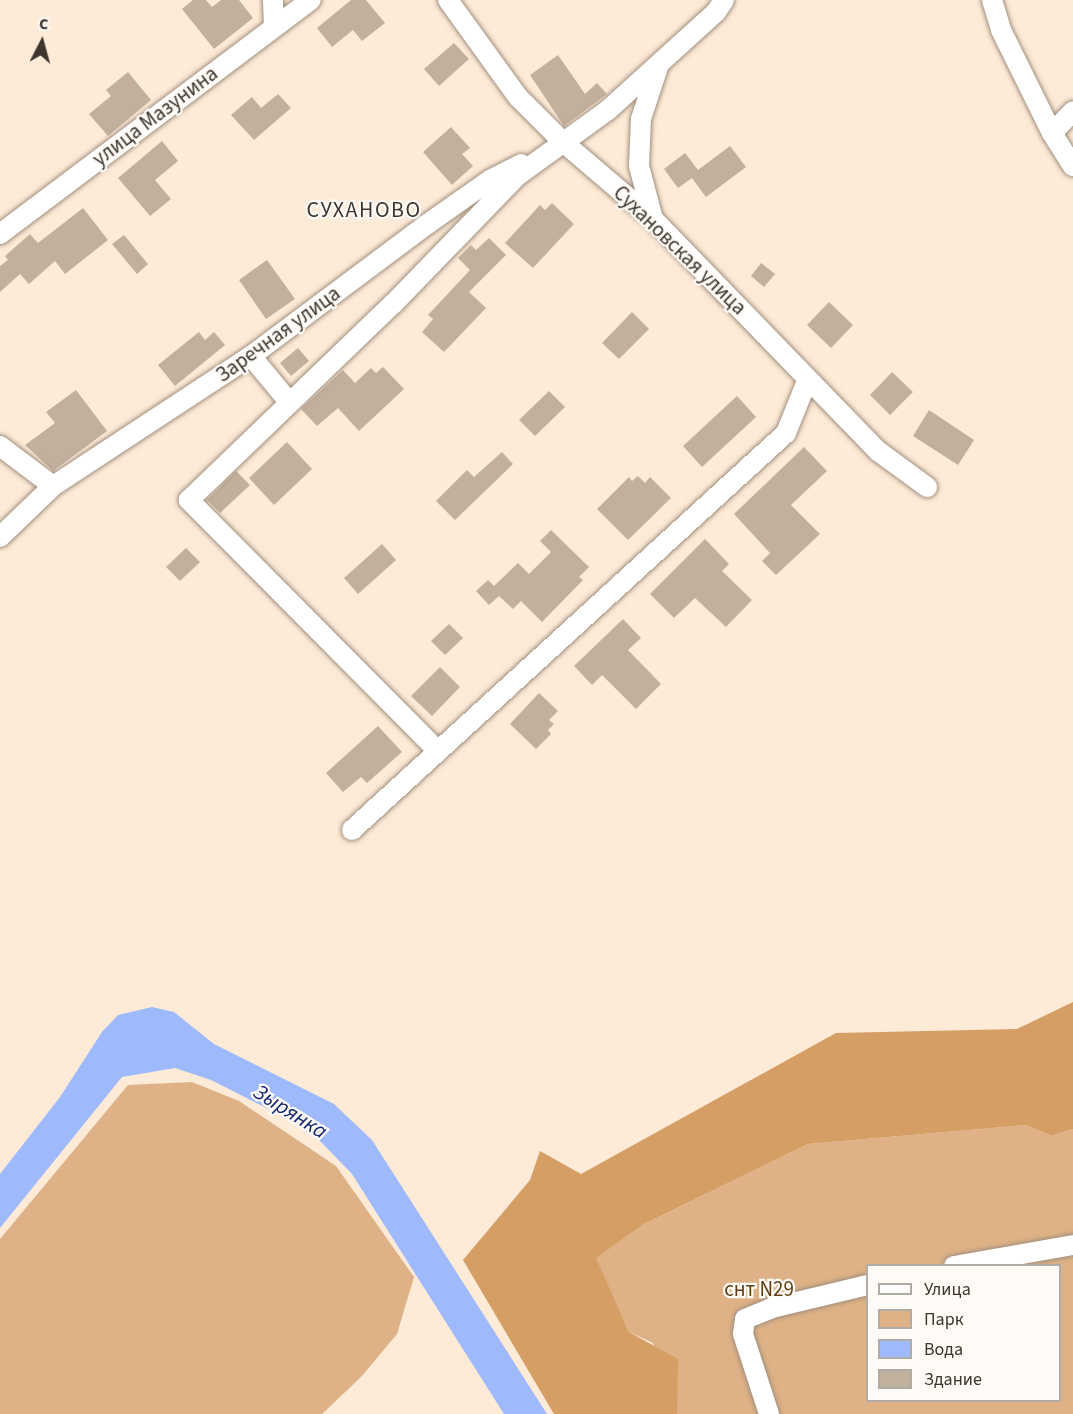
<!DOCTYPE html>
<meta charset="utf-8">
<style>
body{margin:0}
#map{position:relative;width:1073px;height:1414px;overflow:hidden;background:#fdead7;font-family:"Source Sans 3",sans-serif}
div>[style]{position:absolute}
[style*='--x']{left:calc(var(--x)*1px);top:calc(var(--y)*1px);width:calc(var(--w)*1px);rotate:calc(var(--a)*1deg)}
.green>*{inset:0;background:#deb286}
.forest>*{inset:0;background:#d59e65}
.water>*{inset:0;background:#9fbafc}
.building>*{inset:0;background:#c2b09e}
.roads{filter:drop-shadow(0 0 2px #a18f7e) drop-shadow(0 0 2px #a18f7e)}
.minor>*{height:20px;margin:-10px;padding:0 10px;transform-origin:10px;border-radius:10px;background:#fff}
span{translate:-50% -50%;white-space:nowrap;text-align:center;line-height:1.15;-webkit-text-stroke:4.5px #fefaf6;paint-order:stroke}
.street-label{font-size:21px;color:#3d352e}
.park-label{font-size:21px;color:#633e12}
.neighbourhood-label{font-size:22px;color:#3d352e;letter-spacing:1.5px}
.water-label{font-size:22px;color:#142871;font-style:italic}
.legend{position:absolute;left:866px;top:1264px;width:195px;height:138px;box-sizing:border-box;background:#fefaf6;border:2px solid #b1aba6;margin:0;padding:8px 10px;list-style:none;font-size:18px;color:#3d352e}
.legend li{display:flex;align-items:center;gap:12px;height:30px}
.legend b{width:30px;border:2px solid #b1aba6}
.north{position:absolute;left:12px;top:12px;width:60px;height:60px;-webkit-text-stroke:4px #fefaf6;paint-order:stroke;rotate:6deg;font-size:16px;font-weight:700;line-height:24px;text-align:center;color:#3d352e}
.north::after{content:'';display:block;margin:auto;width:21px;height:27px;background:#3d352e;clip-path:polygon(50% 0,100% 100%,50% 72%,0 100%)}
</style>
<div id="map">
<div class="green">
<div style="clip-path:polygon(192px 1082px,239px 1101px,336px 1166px,414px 1277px,397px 1334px,361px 1377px,322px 1414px,0 1414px,0 1239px,128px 1085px)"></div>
<div style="clip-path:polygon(evenodd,1026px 1125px,1052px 1136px,1073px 1129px,1073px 1414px,677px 1414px,653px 1343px,629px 1332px,595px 1258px,644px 1224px,808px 1144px,1026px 1125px,868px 1266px,1060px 1266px,1060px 1400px,868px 1400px,868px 1266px)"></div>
</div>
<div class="forest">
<div style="clip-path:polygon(1073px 1002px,1073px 1129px,1052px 1136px,1026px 1125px,808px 1144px,644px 1224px,596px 1258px,629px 1332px,678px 1359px,677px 1414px,554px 1414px,463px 1260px,530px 1180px,540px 1151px,581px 1174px,836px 1033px,1017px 1029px)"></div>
</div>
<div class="water">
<div style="clip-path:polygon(152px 1007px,174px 1012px,214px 1044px,334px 1104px,372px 1140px,547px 1414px,504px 1414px,352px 1174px,321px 1142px,288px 1119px,211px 1080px,175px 1068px,122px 1077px,0 1228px,0 1174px,60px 1097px,102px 1032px,118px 1015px)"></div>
</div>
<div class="building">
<div style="clip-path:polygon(193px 0,206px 0,212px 7px,221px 0,239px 0,253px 18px,214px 49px,182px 9px)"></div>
<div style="clip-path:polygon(351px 0,366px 0,385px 23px,362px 41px,353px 30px,332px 47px,317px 28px)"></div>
<div style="clip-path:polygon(454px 43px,469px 59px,439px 86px,424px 69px)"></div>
<div style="clip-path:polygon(558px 55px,585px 94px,597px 83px,607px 94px,564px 126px,530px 75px)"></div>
<div style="clip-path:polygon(128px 72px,151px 100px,108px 136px,89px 114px,111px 96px,106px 90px)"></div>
<div style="clip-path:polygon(278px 94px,291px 108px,254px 140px,231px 115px,252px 97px,261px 108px)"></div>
<div style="clip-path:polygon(451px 127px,470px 148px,462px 154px,473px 166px,452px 185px,423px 152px)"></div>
<div style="clip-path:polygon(162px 141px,178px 161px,155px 180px,171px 199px,150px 216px,118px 178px)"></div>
<div style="clip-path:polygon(730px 146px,746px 167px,706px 197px,692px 178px,678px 188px,664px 169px,685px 153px,698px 170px)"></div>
<div style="clip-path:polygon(552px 203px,574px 224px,533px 268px,505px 243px,540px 205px,545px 210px)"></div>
<div style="clip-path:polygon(83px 208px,108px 240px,65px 274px,55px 261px,29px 284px,20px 274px,0 292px,0 266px,8px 260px,5px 256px,30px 234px,38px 243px)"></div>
<div style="clip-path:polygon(124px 235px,148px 264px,137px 274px,112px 244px)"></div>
<div style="clip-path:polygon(489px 238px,506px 255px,469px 292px,486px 308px,444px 352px,422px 332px,433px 319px,428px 315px,470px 270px,458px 258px,471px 245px,476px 250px)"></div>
<div style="clip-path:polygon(267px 260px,295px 299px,266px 319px,239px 280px)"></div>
<div style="clip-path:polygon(761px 263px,775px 274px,764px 287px,751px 276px)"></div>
<div style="clip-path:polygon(829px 302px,853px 325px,831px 348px,807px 325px)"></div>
<div style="clip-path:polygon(632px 312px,649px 329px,619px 359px,602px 343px)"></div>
<div style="clip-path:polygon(199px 332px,205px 340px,214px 332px,225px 345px,175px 386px,158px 365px)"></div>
<div style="clip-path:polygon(298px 348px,309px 361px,291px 376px,280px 363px)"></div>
<div style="clip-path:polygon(383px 367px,404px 389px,359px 431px,338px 408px,317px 426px,301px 409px,343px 370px,355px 383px,371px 368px,376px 373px)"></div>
<div style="clip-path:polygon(892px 372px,913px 392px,890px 415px,870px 395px)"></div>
<div style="clip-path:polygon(76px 390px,107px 431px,53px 471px,25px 445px,55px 423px,46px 412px)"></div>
<div style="clip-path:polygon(549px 391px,565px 407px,535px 436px,519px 420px)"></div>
<div style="clip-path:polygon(737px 396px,756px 417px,702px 467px,683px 446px)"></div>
<div style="clip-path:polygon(929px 410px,974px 440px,958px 465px,913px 436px)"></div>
<div style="clip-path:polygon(287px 442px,312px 469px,274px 505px,249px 478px)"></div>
<div style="clip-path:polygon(804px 447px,827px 471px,791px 505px,820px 534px,776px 575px,762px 561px,770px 553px,734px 514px)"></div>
<div style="clip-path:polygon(502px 452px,513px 464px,455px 520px,436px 501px,467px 470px,474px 477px)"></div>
<div style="clip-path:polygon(236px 471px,250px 485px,220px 513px,207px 500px)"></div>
<div style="clip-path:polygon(638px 476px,645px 483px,650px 477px,671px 498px,628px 540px,597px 509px,629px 477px,632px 481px)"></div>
<div style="clip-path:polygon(551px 530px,589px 567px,579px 577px,583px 580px,542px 622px,521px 601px,513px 609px,499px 596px,489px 605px,476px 591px,488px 580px,494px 586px,518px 563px,529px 574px,551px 552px,540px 541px)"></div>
<div style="clip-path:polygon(705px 539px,729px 564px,722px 571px,752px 600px,726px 627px,695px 598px,674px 618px,650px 594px)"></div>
<div style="clip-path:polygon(382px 544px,396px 560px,358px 594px,344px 578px)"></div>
<div style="clip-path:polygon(186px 548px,200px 562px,180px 581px,166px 567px)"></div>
<div style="clip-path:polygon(623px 619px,641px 638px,628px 650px,661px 684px,636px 709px,602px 675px,592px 685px,574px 666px)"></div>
<div style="clip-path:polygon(449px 624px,463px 638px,445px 655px,431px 641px)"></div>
<div style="clip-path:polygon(440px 667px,460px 687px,432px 716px,411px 696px)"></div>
<div style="clip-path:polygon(539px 693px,558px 711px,549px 720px,554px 724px,548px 730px,551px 734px,536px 749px,510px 724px)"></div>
<div style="clip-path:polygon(378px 726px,402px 752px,367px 783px,361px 777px,343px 792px,326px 773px)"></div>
</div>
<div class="roads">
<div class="minor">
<div style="--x:273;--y:0;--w:26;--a:88"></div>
<div style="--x:448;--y:0;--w:120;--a:54.2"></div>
<div style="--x:518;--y:97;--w:64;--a:45"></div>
<div style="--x:563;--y:142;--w:118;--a:40.5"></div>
<div style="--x:653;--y:219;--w:323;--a:45.9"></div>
<div style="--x:878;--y:451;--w:61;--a:36.3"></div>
<div style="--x:992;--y:0;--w:31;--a:73"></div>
<div style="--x:1001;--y:30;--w:115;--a:63.7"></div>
<div style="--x:1052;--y:133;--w:39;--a:58"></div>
<div style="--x:1052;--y:133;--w:30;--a:-46"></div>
<div style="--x:653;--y:219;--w:55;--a:-104.8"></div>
<div style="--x:639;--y:166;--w:47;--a:-87.6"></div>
<div style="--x:641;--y:119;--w:58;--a:-71.9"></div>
<div style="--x:0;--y:234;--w:389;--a:-37"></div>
<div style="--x:251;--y:356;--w:60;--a:50.4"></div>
<div style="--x:0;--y:446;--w:66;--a:37"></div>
<div style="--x:0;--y:537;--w:74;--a:-43.9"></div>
<div style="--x:53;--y:486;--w:237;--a:-33.3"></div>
<div style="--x:251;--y:356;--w:219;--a:-36.8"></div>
<div style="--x:426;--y:225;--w:78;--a:-35.1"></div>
<div style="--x:490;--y:180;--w:35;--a:-27"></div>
<div style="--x:438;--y:751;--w:354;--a:-134.8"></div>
<div style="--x:189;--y:500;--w:283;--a:-43.9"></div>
<div style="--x:393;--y:304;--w:178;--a:-45.9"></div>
<div style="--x:517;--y:176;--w:112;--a:-36"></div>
<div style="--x:608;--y:110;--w:146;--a:-42.2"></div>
<div style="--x:716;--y:12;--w:14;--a:-56"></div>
<div style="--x:352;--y:830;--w:588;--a:-42.45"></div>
<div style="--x:786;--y:433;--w:56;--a:-68"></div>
<div style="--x:954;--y:1266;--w:121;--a:-10"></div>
<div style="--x:769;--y:1414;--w:84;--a:-108"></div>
<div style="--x:743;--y:1334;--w:15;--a:-82"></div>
<div style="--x:745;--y:1319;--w:29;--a:-22"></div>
<div style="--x:772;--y:1308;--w:99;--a:-13.5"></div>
</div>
</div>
<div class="street-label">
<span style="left:155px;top:116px;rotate:-37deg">улица Мазунина</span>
<span style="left:680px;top:250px;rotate:44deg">Сухановская улица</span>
<span style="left:278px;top:334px;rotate:-36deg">Заречная улица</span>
</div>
<div class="park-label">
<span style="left:759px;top:1289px">снт N29</span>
</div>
<div class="neighbourhood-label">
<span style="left:364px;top:211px">СУХАНОВО</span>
</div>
<div class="water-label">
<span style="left:290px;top:1112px;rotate:32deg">Зырянка</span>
</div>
<ul class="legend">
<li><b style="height:8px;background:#fff"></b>Улица</li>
<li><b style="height:16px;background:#deb286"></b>Парк</li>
<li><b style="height:16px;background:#9fbafc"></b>Вода</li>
<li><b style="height:16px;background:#c2b09e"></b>Здание</li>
</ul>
<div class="north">С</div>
</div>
